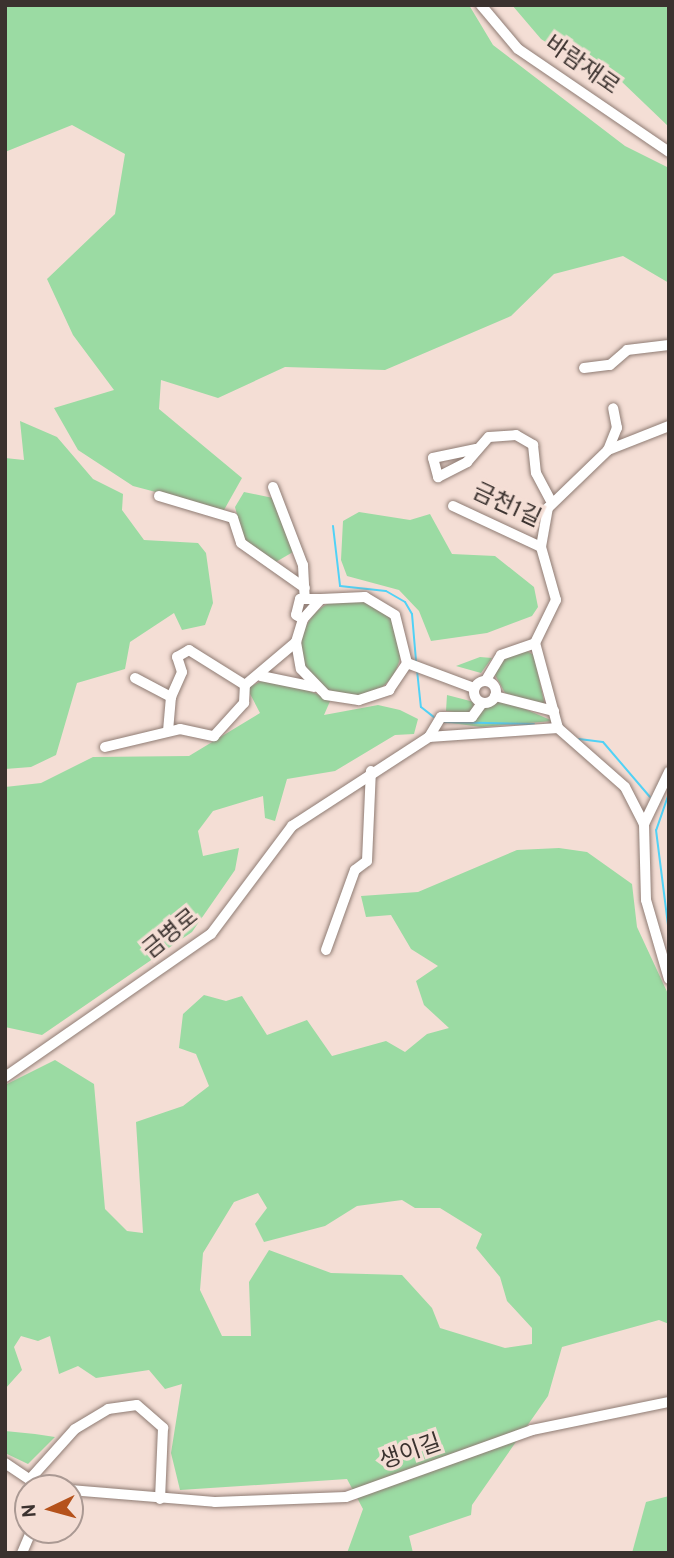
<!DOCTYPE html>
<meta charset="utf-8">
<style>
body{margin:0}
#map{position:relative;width:674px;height:1558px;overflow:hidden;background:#f4ded5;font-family:Overpass,"Noto Sans KR",sans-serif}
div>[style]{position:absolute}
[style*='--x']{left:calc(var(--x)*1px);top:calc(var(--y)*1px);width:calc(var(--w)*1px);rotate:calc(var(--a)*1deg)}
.green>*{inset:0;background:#9bdba3}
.round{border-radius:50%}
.stream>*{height:2px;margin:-1px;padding:0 1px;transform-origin:1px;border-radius:1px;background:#51d2f6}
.roads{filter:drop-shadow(0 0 2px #8f7c74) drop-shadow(0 0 2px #8f7c74)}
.minor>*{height:10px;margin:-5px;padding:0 5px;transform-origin:5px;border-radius:5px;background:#fff}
.minor>.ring{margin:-5px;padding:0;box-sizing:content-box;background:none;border:10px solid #fff;border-radius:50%}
span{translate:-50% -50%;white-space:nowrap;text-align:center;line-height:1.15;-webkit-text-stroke:7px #f4ded5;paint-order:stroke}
.street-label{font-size:23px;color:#3b322f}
.frame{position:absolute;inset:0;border:7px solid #3b322f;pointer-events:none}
.north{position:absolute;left:14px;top:1474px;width:70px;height:70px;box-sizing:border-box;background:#f4ded5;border:2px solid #aa9993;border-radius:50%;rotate:265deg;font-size:19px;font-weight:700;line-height:28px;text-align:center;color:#3b322f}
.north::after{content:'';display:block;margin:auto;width:24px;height:32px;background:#b5521b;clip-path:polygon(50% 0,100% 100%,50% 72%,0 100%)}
</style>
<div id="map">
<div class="green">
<div style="clip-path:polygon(5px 5px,469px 5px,493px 45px,625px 146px,669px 168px,669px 283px,623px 256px,554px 274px,511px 316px,385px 370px,285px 367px,218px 398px,161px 380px,159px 409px,242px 478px,224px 510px,133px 486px,78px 450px,54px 408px,114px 390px,73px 335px,47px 279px,115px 214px,125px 154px,72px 125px,5px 152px)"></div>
<div style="clip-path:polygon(512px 5px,669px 5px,669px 127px,621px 81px,587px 69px,541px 39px)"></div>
<div style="clip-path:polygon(20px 421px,57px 437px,93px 479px,123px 494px,122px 510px,144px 540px,198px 543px,206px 553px,213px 603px,205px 625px,182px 630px,174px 613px,130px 642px,125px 669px,77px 683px,56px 755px,31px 767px,5px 769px,5px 458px,24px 460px)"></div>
<div style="clip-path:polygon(244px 492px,273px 498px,293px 552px,274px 563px,244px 541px,235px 507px)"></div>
<div style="clip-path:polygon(359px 512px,410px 520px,430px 514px,452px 554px,495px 556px,534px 587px,538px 607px,532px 616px,487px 633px,431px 641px,419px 611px,399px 590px,347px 576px,341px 560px,343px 521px)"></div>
<div class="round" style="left:301px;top:598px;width:100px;height:100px"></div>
<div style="clip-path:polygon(525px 650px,534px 655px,545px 706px,505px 693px,495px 675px,500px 661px)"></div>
<div style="clip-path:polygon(480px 657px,492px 658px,481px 673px,456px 666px)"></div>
<div style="clip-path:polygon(270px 677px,331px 699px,324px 715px,378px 705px,400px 710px,418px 719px,414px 734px,395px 735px,335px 771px,287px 779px,275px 821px,265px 818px,263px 796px,213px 811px,198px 831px,203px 856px,239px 848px,235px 870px,192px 932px,42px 1035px,5px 1027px,5px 787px,41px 783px,93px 757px,189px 756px,260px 713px,247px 688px)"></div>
<div style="clip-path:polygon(447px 695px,474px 702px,472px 714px,446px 711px)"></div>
<div style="clip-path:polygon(504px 700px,553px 721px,481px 727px,444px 722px)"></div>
<div style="clip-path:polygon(evenodd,559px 848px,587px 852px,632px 884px,637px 927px,669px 996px,669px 1324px,659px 1320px,562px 1347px,548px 1396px,472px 1505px,471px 1515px,409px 1536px,413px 1553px,347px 1553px,363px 1509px,347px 1479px,180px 1490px,171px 1453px,182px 1384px,165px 1389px,149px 1370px,96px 1378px,78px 1366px,59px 1374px,50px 1336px,38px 1341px,21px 1336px,14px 1347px,22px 1370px,5px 1389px,5px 1085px,55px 1060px,94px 1084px,105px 1209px,127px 1231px,143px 1233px,136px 1122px,183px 1106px,209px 1086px,196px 1054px,179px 1048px,183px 1014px,204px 995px,226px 1001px,242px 996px,267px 1035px,307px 1020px,332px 1056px,386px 1041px,405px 1052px,427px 1034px,449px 1028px,424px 1005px,416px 981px,438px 966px,411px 949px,391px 915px,366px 917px,361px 896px,418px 892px,517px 850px,559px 848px,258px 1193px,267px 1208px,255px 1224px,264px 1242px,325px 1226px,357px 1206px,402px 1200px,415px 1208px,440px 1208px,482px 1234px,476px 1248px,500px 1277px,507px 1301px,532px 1328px,532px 1344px,505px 1348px,440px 1328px,432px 1308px,402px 1275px,331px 1273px,269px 1250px,249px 1282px,251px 1336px,222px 1336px,200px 1290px,203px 1253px,234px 1202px,258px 1193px)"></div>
<div style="clip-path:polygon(5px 1431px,35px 1434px,55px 1437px,28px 1464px,5px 1453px)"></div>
<div style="clip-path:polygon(669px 1496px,669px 1553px,632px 1553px,646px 1502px)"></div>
</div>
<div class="stream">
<div style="--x:333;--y:526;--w:60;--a:83.3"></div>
<div style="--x:340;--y:586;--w:46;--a:6.2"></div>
<div style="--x:386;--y:591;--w:22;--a:30"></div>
<div style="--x:405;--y:602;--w:14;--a:60"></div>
<div style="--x:412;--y:614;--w:47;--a:85.1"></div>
<div style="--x:417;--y:670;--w:37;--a:84"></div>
<div style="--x:421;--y:707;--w:16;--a:38"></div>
<div style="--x:442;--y:722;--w:92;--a:1.2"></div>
<div style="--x:579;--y:739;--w:24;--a:7"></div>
<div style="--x:603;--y:742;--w:72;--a:49.5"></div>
<div style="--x:669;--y:793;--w:39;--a:109"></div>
<div style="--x:656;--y:830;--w:104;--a:82.8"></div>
</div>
<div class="roads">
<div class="minor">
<div style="--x:481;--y:5;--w:57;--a:49.9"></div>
<div style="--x:518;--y:49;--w:183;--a:34.3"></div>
<div style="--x:584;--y:368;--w:26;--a:-7"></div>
<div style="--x:610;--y:365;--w:23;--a:-41"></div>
<div style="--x:627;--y:350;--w:42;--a:-6.8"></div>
<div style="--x:476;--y:449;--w:44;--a:168.2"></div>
<div style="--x:433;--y:458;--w:20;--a:75"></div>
<div style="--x:438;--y:477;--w:33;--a:-27"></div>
<div style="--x:467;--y:462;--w:33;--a:-49"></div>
<div style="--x:489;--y:437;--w:27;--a:-4"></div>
<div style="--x:516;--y:435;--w:20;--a:30"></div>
<div style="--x:533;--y:445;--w:28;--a:84"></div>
<div style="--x:536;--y:473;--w:32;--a:62"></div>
<div style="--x:608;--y:450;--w:24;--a:-68"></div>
<div style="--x:617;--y:428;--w:20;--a:-101"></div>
<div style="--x:273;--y:487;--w:84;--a:69"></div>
<div style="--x:303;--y:565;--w:33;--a:87"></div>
<div style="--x:159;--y:496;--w:77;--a:16.6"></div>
<div style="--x:233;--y:518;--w:26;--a:72"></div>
<div style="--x:241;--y:543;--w:78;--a:35.1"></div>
<div style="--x:453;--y:506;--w:97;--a:25"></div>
<div style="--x:296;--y:642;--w:24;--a:-73"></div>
<div style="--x:303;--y:619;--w:27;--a:-48"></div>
<div style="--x:321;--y:599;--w:21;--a:180"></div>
<div style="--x:300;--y:599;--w:16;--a:104"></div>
<div style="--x:296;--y:615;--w:8;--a:30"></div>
<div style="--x:407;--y:663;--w:72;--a:20.5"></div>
<div style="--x:261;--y:676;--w:54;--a:11.7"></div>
<div style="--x:135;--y:678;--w:41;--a:27.8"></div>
<div style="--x:486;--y:680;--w:29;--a:-59"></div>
<div style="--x:501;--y:655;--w:36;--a:-19"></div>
<div class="ring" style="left:474px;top:681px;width:12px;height:12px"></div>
<div style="--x:495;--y:696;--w:61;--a:14.3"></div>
<div style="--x:558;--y:728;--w:88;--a:-105.1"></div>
<div style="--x:535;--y:643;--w:48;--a:-64"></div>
<div style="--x:556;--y:600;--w:55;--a:-105.8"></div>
<div style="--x:541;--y:547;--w:40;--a:-80"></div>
<div style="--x:548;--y:508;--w:83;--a:-44"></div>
<div style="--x:608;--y:450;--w:66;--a:-21.5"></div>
<div style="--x:168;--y:731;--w:34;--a:-85"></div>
<div style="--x:171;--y:697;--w:27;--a:-66"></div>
<div style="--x:182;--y:672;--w:16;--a:-108"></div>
<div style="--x:177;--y:657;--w:14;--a:-30"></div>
<div style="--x:189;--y:650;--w:66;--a:32"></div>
<div style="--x:245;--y:685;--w:67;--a:-40.1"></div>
<div style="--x:296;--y:642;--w:27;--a:80"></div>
<div style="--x:301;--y:669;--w:36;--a:46"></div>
<div style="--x:326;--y:695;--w:33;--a:9"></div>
<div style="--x:359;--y:700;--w:32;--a:-18"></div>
<div style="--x:389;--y:690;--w:32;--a:-56"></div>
<div style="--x:407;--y:663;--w:49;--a:-104"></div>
<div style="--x:395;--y:615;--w:35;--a:-149"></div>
<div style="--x:365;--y:597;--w:44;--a:177.4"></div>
<div style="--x:429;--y:737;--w:23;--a:-59"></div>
<div style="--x:441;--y:717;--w:31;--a:0"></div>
<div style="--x:472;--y:717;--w:17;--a:-54"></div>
<div style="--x:105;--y:747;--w:77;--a:-13.5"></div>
<div style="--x:180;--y:729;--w:35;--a:12"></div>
<div style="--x:214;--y:736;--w:45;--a:-47.7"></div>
<div style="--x:244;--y:703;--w:18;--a:-87"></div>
<div style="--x:644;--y:824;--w:58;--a:-64.3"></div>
<div style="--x:326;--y:950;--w:85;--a:-70.1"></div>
<div style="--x:355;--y:870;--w:15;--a:-37"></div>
<div style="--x:367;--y:861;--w:90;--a:-87.5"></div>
<div style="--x:5;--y:1077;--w:251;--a:-34.8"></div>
<div style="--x:211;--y:934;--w:135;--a:-53.1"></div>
<div style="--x:292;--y:826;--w:163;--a:-33"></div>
<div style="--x:429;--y:737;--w:129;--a:-4"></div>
<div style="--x:558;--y:728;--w:89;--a:41.4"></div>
<div style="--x:625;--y:787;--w:42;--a:62.8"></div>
<div style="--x:644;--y:824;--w:76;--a:88.5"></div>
<div style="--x:646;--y:900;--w:82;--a:73.8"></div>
<div style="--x:5;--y:1463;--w:45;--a:34"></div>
<div style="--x:30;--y:1479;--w:67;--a:-48"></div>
<div style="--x:75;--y:1429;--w:39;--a:-31"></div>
<div style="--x:108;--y:1409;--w:29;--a:-8"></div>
<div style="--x:137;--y:1405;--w:35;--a:41"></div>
<div style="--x:163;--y:1428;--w:71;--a:92.4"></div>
<div style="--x:70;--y:1490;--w:145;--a:4.7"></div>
<div style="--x:215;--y:1502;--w:131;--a:-2.2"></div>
<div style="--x:346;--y:1497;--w:198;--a:-19.8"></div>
<div style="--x:532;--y:1430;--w:140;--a:-11.6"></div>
<div style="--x:22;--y:1553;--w:25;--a:-67"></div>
</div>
</div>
<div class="street-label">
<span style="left:581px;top:67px;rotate:35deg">바람재로</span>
<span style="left:506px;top:507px;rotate:25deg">금천1길</span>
<span style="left:172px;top:935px;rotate:-39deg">금병로</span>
<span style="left:411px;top:1454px;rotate:-19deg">생이길</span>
</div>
<div class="frame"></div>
<div class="north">N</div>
</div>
